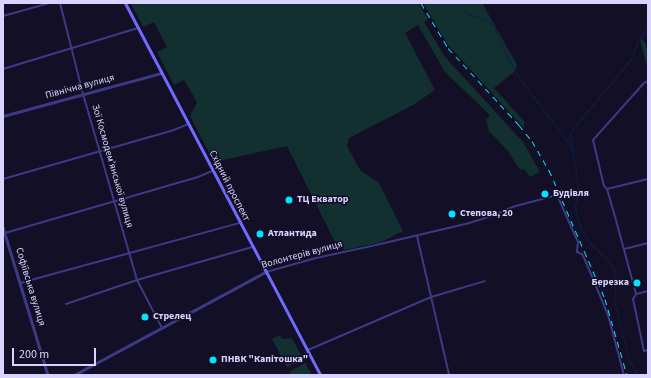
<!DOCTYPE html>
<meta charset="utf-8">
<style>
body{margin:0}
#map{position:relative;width:651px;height:378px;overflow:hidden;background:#130f26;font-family:"Source Sans 3",sans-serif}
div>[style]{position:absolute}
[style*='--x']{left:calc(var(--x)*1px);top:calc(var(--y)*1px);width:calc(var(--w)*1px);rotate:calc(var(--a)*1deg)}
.green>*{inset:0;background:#12302f}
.stream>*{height:1px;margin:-0.5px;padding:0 0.5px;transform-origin:0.5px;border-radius:0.5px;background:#0c2248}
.minor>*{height:2px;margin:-1px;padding:0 1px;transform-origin:1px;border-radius:1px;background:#3d3a85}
.tertiary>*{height:2.5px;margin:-1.25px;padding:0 1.25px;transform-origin:1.25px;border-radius:1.25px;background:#3d3a85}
.secondary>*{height:3px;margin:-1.5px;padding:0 1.5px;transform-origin:1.5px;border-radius:1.5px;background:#6f6bff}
.rail>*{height:1px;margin-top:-0.5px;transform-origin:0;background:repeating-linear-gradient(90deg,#00e5ff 0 6px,transparent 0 11px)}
.dots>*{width:11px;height:11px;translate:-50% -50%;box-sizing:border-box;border:2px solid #130f26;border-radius:50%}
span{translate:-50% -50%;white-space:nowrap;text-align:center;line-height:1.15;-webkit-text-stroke:3px #130f26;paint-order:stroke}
.street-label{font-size:10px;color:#d9d4ff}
.poi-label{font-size:10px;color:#d9d4ff;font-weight:700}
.left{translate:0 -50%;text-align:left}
.right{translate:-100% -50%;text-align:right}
.frame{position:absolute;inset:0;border:4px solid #d9d4ff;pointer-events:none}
.scale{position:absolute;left:12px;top:348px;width:84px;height:18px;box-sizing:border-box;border:2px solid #d9d4ff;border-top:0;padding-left:5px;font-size:12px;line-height:14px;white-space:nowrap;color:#d9d4ff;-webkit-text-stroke:3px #130f26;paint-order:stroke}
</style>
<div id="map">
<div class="green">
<div style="clip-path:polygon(131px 3px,418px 3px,428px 19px,424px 22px,445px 57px,523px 142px,540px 172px,530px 177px,524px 169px,520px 170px,508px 151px,489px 131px,486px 120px,490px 115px,445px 72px,418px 25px,405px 33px,435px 90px,413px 105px,349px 138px,347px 146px,360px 170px,379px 183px,403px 231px,381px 242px,345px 250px,336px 244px,287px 146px,214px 162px,190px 116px,197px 102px,184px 80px,174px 85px,157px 52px,167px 47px,154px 22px,143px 27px)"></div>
<div style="clip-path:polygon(423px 3px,482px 3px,517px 65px,514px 72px,494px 88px,524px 121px,524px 128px,448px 45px)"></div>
<div style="clip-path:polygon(640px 39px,645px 42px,648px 53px,648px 70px)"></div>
<div style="clip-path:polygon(279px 335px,283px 339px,292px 338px,303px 359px,287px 367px,272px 339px)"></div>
<div style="clip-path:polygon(305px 363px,312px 375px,291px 375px,289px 372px)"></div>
</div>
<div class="stream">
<div style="--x:460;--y:3;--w:9;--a:63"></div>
<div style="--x:464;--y:11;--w:11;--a:27"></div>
<div style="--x:474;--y:16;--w:11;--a:15"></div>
<div style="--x:485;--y:19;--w:10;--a:37"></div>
<div style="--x:493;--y:25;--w:37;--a:66"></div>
<div style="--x:508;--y:59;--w:22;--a:60"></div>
<div style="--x:519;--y:78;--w:86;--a:52.6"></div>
<div style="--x:637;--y:375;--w:17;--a:-118"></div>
<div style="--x:629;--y:360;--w:61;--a:-104.3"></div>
<div style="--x:614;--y:301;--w:15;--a:-86"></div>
<div style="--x:615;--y:286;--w:16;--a:-94"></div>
<div style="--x:614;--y:270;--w:12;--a:-121"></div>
<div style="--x:608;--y:260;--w:25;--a:-137"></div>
<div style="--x:590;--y:243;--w:17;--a:-123"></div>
<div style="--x:581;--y:229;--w:16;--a:-108"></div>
<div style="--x:576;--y:214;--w:8;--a:-97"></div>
<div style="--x:575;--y:206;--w:13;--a:-72"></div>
<div style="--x:579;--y:194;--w:63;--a:-98.3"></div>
<div style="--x:570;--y:132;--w:95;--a:-50.1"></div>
<div style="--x:631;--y:59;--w:20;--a:-70"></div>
<div style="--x:638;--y:40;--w:16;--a:-52"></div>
</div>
<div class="minor">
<div style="--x:60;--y:3;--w:94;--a:75.8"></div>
<div style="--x:83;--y:94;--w:194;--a:73.8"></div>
<div style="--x:137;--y:280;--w:54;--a:62.5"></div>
<div style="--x:3;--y:16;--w:49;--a:-15.5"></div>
<div style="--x:3;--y:69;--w:141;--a:-16.9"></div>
<div style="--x:648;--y:81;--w:4;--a:153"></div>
<div style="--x:644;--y:83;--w:76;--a:131.8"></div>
<div style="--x:593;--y:140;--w:47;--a:76.6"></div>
<div style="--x:604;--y:186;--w:4;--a:45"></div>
<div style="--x:607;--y:189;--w:25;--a:74"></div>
<div style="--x:614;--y:213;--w:84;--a:74.8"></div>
<div style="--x:636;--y:294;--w:6;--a:121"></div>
<div style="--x:633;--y:299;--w:53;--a:78.1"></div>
<div style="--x:644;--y:351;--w:4;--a:-14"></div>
<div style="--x:3;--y:179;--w:178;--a:-16"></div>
<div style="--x:174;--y:130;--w:15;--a:-23"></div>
<div style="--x:607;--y:189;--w:42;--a:-13.7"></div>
<div style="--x:5;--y:233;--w:201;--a:-16.2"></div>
<div style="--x:198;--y:177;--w:15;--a:-23"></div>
<div style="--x:417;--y:236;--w:143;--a:77"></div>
<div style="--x:624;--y:249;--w:25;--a:-14"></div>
<div style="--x:266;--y:272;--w:52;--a:-15.6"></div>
<div style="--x:316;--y:258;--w:61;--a:-12.2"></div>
<div style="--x:376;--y:245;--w:96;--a:-13.3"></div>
<div style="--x:469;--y:223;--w:21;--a:-17"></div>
<div style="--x:489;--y:217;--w:25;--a:-23"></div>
<div style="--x:512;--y:207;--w:47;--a:-14.9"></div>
<div style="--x:557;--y:195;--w:51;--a:65.9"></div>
<div style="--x:578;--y:242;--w:10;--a:96"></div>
<div style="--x:577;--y:252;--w:5;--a:22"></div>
<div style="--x:582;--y:254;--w:7;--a:63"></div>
<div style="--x:585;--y:260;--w:60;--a:67.3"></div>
<div style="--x:608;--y:315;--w:62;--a:75.1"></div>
<div style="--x:20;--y:283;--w:227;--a:-15.3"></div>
<div style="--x:636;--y:294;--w:12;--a:-14"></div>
<div style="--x:66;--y:304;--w:75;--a:-18.7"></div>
<div style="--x:137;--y:280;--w:120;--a:-16"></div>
<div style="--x:308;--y:350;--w:134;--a:-23.3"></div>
<div style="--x:431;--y:297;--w:56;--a:-16.5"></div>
</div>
<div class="tertiary">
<div style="--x:3;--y:116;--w:164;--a:-15.2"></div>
<div style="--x:3;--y:227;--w:155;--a:73.1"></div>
<div style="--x:74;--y:375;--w:217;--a:-28.3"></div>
</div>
<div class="secondary">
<div style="--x:125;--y:3;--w:420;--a:62.3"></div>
</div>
<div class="rail">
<div style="--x:421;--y:3;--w:52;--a:59"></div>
<div style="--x:448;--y:48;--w:105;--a:47.3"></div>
<div style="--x:519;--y:125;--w:21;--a:51"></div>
<div style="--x:532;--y:141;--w:34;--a:60"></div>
<div style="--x:549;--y:170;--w:141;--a:66.5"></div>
<div style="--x:605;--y:299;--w:79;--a:73.9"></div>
</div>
<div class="dots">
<div style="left:545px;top:194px;background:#00e5ff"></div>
<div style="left:289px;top:200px;background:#00e5ff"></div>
<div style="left:452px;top:214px;background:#00e5ff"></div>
<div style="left:260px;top:234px;background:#00e5ff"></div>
<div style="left:637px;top:283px;background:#00e5ff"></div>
<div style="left:145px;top:317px;background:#00e5ff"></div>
<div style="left:213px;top:360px;background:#00e5ff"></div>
</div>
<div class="street-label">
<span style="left:80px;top:87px;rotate:-15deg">Північна вулиця</span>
<span style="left:112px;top:166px;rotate:74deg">Зої Космодем’янської вулиця</span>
<span style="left:229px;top:186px;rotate:63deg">Східний проспект</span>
<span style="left:302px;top:255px;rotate:-15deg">Волонтерів вулиця</span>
<span style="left:30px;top:287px;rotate:73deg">Софіївська вулиця</span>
</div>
<div class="poi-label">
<span class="left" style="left:553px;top:194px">Будівля</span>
<span class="left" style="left:297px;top:200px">ТЦ Екватор</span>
<span class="left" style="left:460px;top:214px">Степова, 20</span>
<span class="left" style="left:268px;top:234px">Атлантида</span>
<span class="right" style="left:629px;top:283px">Березка</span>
<span class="left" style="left:153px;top:317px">Стрелец</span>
<span class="left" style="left:221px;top:360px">ПНВК "Капітошка"</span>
</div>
<div class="frame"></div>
<div class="scale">200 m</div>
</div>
